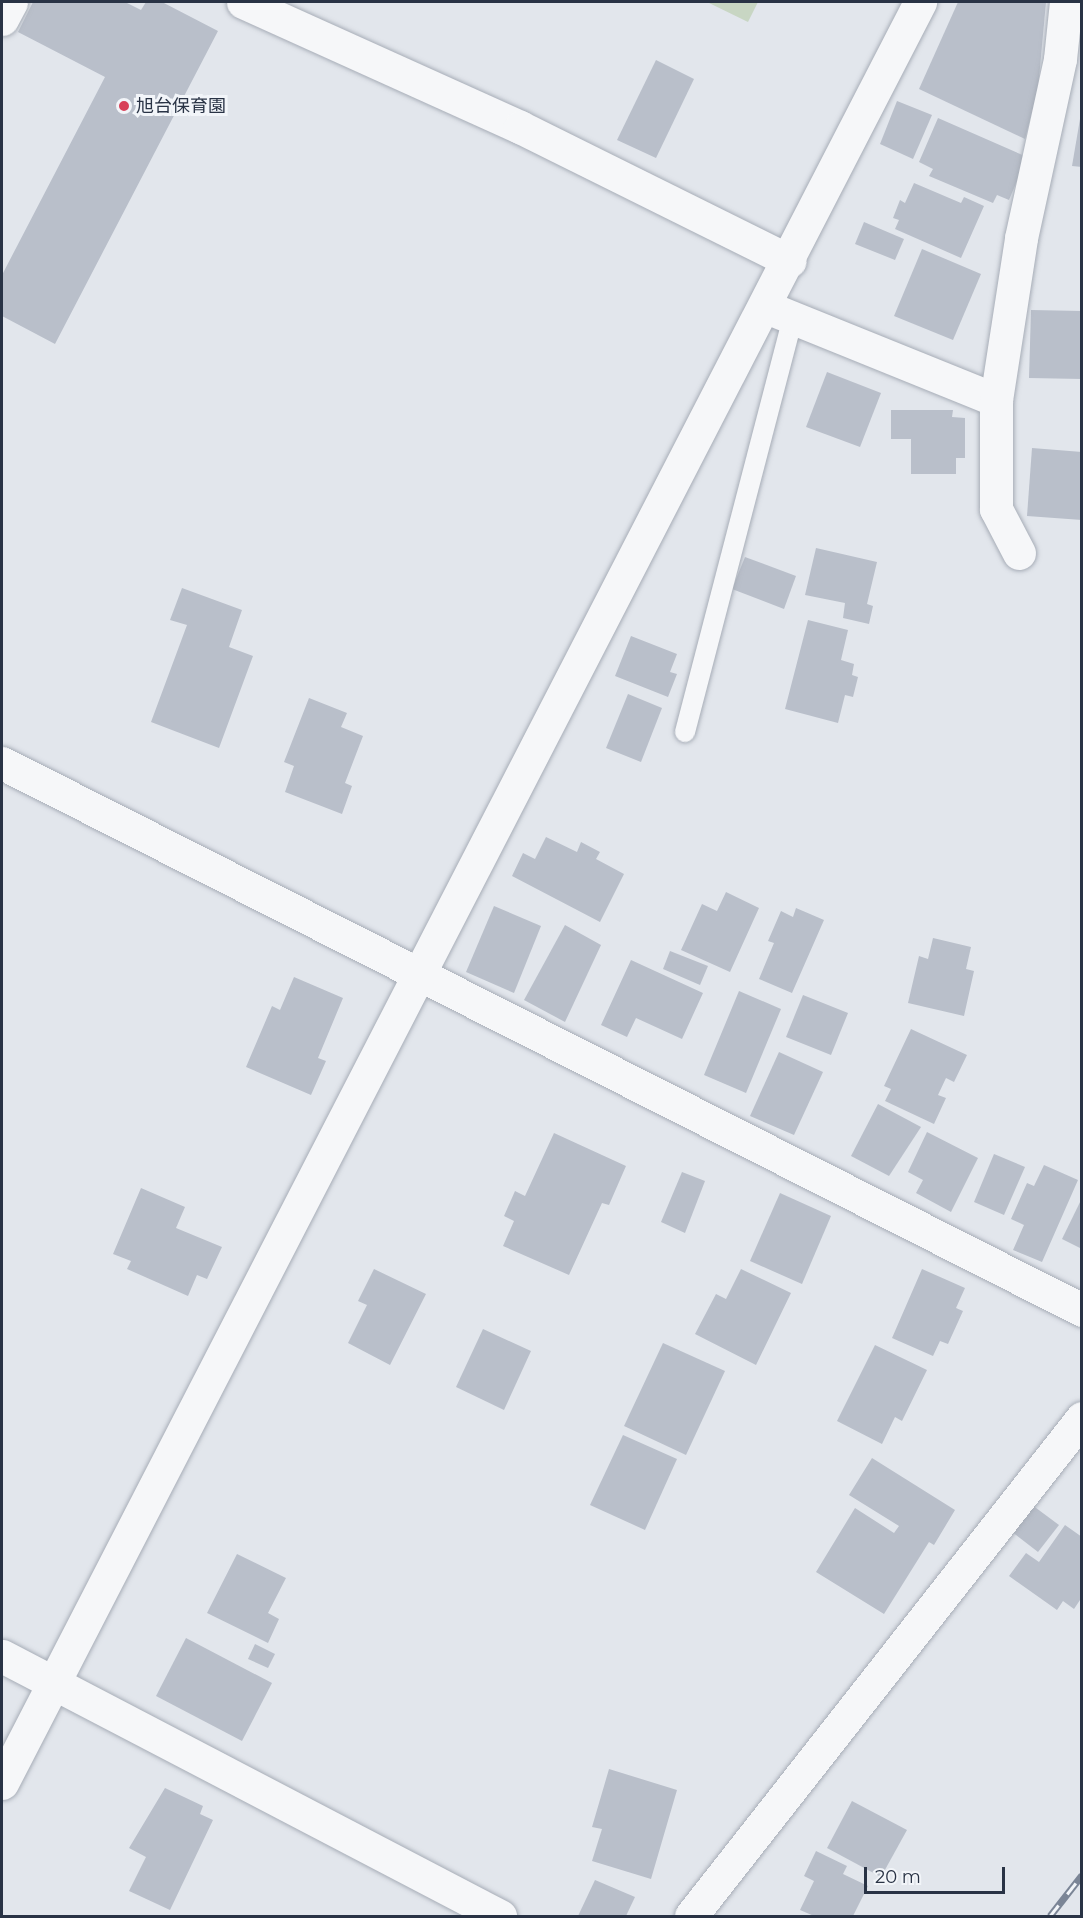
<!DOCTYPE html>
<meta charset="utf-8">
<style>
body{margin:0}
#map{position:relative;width:1083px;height:1918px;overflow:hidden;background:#e2e6ec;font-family:Montserrat,"Noto Sans JP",sans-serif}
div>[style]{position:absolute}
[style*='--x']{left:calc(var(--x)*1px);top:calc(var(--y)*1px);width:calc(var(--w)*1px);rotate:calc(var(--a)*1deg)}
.green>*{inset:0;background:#c8d6c3}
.building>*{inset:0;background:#b9bfca}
.roads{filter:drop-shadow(0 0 2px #a7adb7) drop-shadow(0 0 2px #a7adb7)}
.service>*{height:20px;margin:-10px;padding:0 10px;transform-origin:10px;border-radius:10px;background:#f6f7f9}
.minor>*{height:33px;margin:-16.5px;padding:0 16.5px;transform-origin:16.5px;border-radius:16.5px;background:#f6f7f9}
.rail>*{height:7px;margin-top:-3.5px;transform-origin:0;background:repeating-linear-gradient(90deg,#f2f5f9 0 14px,#7b8596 0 28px);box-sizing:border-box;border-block:2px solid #7b8596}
.dots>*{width:16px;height:16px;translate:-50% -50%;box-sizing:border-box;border:3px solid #f2f5f9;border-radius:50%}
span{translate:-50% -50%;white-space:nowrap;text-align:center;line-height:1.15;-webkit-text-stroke:6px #f2f5f9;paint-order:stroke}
.poi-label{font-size:18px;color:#293345}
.left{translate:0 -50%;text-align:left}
.frame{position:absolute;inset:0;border:3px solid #293345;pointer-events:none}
.scale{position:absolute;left:864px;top:1867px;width:141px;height:27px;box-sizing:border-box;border:3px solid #293345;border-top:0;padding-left:8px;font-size:18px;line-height:21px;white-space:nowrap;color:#293345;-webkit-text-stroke:4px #f2f5f9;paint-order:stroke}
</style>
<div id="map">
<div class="green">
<div style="clip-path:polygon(707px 2px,758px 2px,748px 22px)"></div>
</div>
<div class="building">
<div style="clip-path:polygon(33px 2px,125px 2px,141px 10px,146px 2px,162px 2px,218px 31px,55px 344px,2px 316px,2px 275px,105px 77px,18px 32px)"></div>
<div style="clip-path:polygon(958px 2px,1046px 2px,1038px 89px,1025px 139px,919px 89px)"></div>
<div style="clip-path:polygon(656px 60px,694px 79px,656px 158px,617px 140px)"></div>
<div style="clip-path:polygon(897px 101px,932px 115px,913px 159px,880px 144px)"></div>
<div style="clip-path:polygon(938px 118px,1027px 157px,1009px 200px,997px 195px,993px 203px,929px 176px,933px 169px,919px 162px)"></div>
<div style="clip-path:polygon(1080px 119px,1082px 119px,1082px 167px,1072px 166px)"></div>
<div style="clip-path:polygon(914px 183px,961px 203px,964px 197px,984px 206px,961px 258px,895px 229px,899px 220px,893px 218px,900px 200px,905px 203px)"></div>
<div style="clip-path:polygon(864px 222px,904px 239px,895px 260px,855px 244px)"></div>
<div style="clip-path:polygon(922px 249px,981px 274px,953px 340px,894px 316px)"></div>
<div style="clip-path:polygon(1031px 310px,1082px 311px,1082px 379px,1029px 378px)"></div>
<div style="clip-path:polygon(827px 372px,881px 393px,860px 447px,806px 427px)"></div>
<div style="clip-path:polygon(891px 410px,953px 410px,952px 417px,965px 418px,965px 458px,956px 458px,956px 474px,911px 474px,911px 439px,891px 439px)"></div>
<div style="clip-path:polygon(1032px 448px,1082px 452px,1082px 520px,1027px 516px)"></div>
<div style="clip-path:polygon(816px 548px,877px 562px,867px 604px,873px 606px,869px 624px,843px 618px,845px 603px,805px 595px)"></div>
<div style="clip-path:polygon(745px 557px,796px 576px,784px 609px,732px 589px)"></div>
<div style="clip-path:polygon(182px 588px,242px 610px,229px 647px,253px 656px,219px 748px,151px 722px,187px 625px,170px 620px)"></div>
<div style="clip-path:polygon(808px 620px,848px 630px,841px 660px,854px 664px,852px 675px,858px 677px,853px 697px,845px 695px,838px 723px,785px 709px)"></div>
<div style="clip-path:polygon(631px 636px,677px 654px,670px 672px,677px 674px,668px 697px,615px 676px)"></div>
<div style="clip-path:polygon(628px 694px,662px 708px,641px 762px,606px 748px)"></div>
<div style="clip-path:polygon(309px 698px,347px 713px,341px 727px,363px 736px,345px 783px,352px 786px,342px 814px,285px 792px,294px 766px,284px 762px)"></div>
<div style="clip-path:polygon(546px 837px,577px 852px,581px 842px,600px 852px,596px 859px,624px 874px,600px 922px,512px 876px,523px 853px,535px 859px)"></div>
<div style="clip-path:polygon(726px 892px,759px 908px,730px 972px,681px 950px,702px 904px,717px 911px)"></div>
<div style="clip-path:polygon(494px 906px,541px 926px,514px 993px,466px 972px)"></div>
<div style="clip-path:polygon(796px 908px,824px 920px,792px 993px,759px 979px,774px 943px,768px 941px,781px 911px,793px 917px)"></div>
<div style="clip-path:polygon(565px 925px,601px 945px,565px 1022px,524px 1000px)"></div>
<div style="clip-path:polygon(933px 938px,971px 947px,966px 969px,974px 971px,964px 1016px,908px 1003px,919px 956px,928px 959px)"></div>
<div style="clip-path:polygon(670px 951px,708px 966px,700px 985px,663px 969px)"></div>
<div style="clip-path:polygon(631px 960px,703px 993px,682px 1039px,636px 1018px,627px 1037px,601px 1025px)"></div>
<div style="clip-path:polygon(294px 977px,343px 998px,318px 1058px,326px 1061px,311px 1095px,246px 1067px,272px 1006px,280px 1010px)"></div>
<div style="clip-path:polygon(739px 991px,781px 1009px,746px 1093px,704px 1075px)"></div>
<div style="clip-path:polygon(803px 995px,848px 1013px,831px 1055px,786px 1037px)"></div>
<div style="clip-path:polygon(911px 1029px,967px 1055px,954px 1082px,946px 1078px,938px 1095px,946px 1098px,934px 1124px,885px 1101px,891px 1089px,884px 1086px)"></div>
<div style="clip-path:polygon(779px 1052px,823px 1072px,794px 1135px,750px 1116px)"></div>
<div style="clip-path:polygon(878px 1104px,921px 1127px,889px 1176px,851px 1156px)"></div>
<div style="clip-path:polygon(927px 1132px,978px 1158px,951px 1212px,916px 1193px,923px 1180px,908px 1172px)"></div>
<div style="clip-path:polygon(554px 1133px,626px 1166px,609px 1205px,602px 1203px,569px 1275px,503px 1246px,514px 1221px,504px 1216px,515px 1191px,525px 1196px)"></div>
<div style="clip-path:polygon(994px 1154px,1025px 1167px,1004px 1215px,974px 1202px)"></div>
<div style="clip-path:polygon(1044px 1165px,1078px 1180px,1042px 1262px,1013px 1250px,1024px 1225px,1011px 1219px,1027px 1183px,1034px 1186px)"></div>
<div style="clip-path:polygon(682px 1172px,705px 1181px,685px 1233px,661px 1222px)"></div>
<div style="clip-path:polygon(141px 1188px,185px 1207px,176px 1228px,222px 1247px,207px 1279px,197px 1275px,188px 1296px,127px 1269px,131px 1261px,113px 1254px)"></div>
<div style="clip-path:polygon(780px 1193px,831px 1216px,802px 1284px,750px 1261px)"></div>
<div style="clip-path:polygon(1082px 1198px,1082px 1249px,1062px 1239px)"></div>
<div style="clip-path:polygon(374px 1269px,426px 1294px,390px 1365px,348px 1343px,367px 1305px,358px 1301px)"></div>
<div style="clip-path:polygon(741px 1269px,791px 1293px,756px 1365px,695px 1334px,716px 1294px,726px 1299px)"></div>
<div style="clip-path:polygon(922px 1269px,965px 1288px,956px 1308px,963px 1311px,948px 1344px,940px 1341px,933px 1356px,892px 1338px)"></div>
<div style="clip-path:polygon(483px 1329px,531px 1351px,504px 1410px,456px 1387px)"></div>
<div style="clip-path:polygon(663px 1343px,725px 1371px,686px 1455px,624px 1426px)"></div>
<div style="clip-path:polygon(875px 1345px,927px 1370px,902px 1421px,895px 1417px,882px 1444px,837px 1421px)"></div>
<div style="clip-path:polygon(623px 1435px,677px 1459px,645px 1530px,590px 1505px)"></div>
<div style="clip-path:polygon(872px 1458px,955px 1510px,934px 1545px,929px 1542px,884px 1614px,816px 1572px,855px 1508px,894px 1533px,899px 1526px,849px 1495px)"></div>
<div style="clip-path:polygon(1028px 1502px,1059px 1525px,1038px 1552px,1007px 1528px)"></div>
<div style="clip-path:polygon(1065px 1525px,1082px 1537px,1082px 1597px,1074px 1609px,1063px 1601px,1057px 1610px,1009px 1576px,1026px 1553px,1039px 1562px)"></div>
<div style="clip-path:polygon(237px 1554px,286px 1578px,268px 1613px,279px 1619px,268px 1643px,207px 1613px)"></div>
<div style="clip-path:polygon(186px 1638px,272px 1683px,242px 1741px,156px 1696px)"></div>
<div style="clip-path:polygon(255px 1644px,275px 1654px,268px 1668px,248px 1659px)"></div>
<div style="clip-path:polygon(609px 1769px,677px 1790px,651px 1879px,592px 1861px,602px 1829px,592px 1827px)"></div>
<div style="clip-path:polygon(165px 1788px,203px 1806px,200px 1814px,213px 1820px,170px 1910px,129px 1891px,146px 1857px,129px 1848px)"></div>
<div style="clip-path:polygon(852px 1801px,907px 1830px,881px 1877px,827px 1848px)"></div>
<div style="clip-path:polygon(816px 1851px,847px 1866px,843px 1874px,868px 1886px,853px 1916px,814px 1916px,800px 1910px,814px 1881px,804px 1876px)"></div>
<div style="clip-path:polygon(595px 1880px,635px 1897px,626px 1916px,578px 1916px)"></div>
</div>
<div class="roads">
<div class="service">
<div style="--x:685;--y:732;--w:428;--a:-75.4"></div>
</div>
<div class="minor">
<div style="--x:243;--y:2;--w:304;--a:24.3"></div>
<div style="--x:520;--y:127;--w:301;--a:26.4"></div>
<div style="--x:2;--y:19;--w:19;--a:-62"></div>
<div style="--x:766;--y:307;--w:248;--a:22"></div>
<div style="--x:1019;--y:553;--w:50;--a:-117.6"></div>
<div style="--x:996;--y:509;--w:109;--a:-90"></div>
<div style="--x:996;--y:400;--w:164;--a:-81.2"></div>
<div style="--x:1021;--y:238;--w:183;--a:-77.7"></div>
<div style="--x:1060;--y:59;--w:57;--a:-84"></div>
<div style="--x:2;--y:763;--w:1211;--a:26.86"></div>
<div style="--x:2;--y:1656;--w:562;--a:27.57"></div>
<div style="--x:2;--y:1783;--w:2004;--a:-62.73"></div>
<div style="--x:691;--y:1916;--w:633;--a:-51.86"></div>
</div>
</div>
<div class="rail">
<div style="--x:1050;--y:1916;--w:52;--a:-52"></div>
</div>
<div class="dots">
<div style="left:124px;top:106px;background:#d84058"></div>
</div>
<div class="poi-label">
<span class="left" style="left:136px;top:106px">旭台保育園</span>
</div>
<div class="frame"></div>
<div class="scale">20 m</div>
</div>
